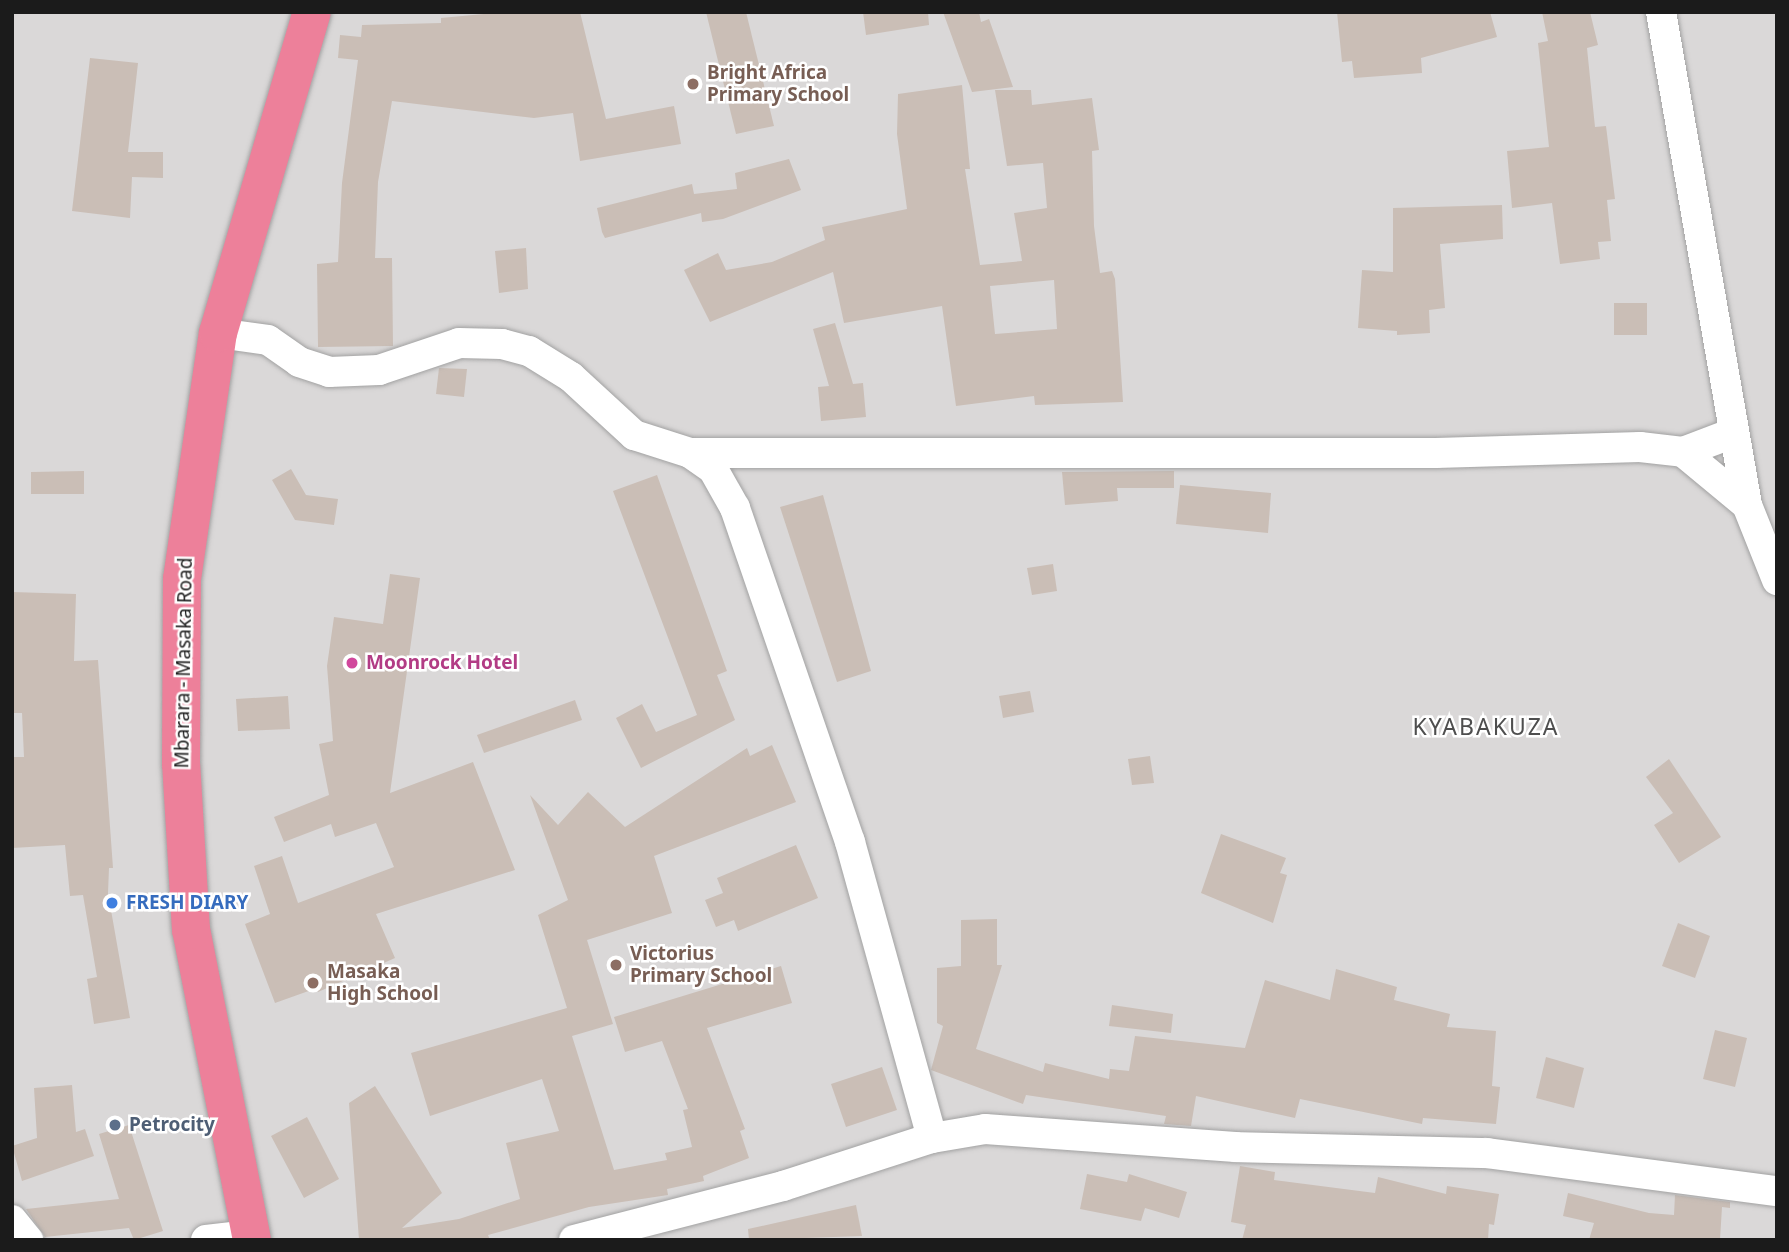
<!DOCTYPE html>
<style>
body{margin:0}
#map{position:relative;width:1789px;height:1252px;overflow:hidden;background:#eee9e0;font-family:"Noto Sans",sans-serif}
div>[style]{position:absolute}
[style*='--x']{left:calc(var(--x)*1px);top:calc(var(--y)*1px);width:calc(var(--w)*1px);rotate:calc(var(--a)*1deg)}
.residential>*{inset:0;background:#dad8d8}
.building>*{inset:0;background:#cabeb6}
.roads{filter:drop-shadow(0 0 2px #a2a2a2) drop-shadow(0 0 2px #a2a2a2)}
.minor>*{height:30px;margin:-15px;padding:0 15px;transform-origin:15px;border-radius:15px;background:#fff}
.highway>*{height:38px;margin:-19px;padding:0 19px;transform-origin:19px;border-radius:19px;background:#ed809a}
.dots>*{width:19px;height:19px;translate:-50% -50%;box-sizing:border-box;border:4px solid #fff;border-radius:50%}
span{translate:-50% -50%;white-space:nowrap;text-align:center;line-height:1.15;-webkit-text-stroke:5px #fff;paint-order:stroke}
.education-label{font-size:19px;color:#785e54;font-weight:700}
.left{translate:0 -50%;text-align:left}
.street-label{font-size:19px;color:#1b1b1b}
.hotel-label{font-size:19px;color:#b23c85;font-weight:700}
.shop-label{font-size:19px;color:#366cbe;font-weight:700}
.service-label{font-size:19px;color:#4e5e75;font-weight:700}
.quarter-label{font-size:23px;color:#4e4e4e;letter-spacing:2px}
.frame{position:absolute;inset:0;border:14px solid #1b1b1b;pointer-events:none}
</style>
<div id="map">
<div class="residential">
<div style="clip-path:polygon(12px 12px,1777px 12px,1777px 1240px,12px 1240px)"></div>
</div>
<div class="building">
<div style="clip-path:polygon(505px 12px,580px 12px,606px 119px,674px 106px,681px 144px,580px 161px,573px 113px,534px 118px,392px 101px,378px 182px,375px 258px,392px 258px,393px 346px,318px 347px,317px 264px,338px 262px,342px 183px,358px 60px,338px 58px,340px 35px,361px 37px,362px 25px,441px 23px,441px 18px)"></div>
<div style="clip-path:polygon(706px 12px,746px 12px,774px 126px,736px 134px)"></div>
<div style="clip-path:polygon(863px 12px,928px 12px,929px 25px,866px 35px)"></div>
<div style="clip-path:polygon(943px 12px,979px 12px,981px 22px,989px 19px,1013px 87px,972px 92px)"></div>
<div style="clip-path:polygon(1337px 12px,1490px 12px,1497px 37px,1421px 58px,1422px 73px,1354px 78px,1352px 61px,1342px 62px)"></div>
<div style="clip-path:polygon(1542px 12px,1590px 12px,1598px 45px,1587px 48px,1595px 127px,1606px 126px,1615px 199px,1607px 200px,1611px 241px,1598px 242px,1600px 259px,1560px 264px,1552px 203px,1512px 208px,1507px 151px,1549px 147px,1538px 43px,1548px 41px)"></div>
<div style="clip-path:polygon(90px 58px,138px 63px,128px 152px,163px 152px,163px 178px,132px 177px,130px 218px,72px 211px)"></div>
<div style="clip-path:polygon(evenodd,962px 85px,970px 169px,965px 169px,980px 265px,1022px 261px,1014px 213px,1047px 208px,1043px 163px,1007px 166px,995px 90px,1031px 90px,1032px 105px,1092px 98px,1099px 150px,1092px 151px,1094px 226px,1100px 273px,1112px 271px,1115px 279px,1123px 402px,1035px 405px,1034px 396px,956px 406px,942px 306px,844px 323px,833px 272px,710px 322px,684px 270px,718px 253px,726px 270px,772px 262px,825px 240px,822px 227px,907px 209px,897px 134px,898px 94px,962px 85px,1054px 280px,1057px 329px,995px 334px,990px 286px,1054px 280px)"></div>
<div style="clip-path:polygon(789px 159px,801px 190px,723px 219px,702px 222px,701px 213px,605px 238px,602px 232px,597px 208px,692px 184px,694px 194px,737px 189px,735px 173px)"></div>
<div style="clip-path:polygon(1502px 205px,1503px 239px,1440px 244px,1445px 308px,1429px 310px,1430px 333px,1397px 335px,1397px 331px,1358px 328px,1362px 270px,1393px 272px,1393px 208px)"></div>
<div style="clip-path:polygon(526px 248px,528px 289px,499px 293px,495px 251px)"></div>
<div style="clip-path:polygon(1614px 303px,1647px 303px,1647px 335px,1614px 335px)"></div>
<div style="clip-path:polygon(835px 323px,853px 384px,863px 383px,866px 417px,821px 421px,818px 387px,829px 386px,813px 329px)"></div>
<div style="clip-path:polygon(439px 368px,467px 369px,464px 397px,436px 394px)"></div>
<div style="clip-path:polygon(291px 469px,306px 495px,338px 499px,334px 525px,295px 520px,272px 480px)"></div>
<div style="clip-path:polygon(84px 471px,84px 494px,31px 494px,31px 472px)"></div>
<div style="clip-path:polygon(1174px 471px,1174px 488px,1117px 488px,1118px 501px,1065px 505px,1062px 472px)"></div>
<div style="clip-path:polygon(657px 475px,727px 671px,717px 675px,735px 720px,641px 768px,616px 718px,642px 704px,656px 732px,697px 715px,613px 491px)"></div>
<div style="clip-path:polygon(1180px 485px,1271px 493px,1268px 533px,1176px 524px)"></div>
<div style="clip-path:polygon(823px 495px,871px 671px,837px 682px,780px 507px)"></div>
<div style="clip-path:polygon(1053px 564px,1057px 591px,1032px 595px,1027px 568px)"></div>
<div style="clip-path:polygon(390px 574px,420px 578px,390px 793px,473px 762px,515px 870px,376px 914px,395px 958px,318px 992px,317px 988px,275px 1003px,245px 924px,270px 914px,254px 866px,282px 856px,298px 903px,394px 867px,376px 823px,335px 837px,331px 824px,284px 842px,274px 817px,329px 795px,319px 744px,333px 741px,327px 666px,334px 617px,383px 624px)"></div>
<div style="clip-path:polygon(12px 592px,76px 594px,74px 661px,98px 660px,113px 868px,109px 868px,108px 893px,130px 1018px,94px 1024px,87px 979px,97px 977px,83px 895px,70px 896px,65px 845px,12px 848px,12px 757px,24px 757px,22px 713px,12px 713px)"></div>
<div style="clip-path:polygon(1030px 691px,1034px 712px,1003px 718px,999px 696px)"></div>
<div style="clip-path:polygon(288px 696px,290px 729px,238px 731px,236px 699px)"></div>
<div style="clip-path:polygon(575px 700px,582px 720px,484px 753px,477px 735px)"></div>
<div style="clip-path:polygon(772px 745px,796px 802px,654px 856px,672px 913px,587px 940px,613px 1024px,572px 1036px,614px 1170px,667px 1160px,665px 1153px,692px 1147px,683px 1110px,688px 1109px,662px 1041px,625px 1052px,614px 1017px,781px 966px,792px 1003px,707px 1028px,745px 1129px,740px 1131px,749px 1158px,703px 1176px,704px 1181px,667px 1189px,668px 1195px,589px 1207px,488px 1235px,490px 1240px,359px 1240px,349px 1103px,375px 1086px,442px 1193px,402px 1228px,459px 1219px,520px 1199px,506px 1143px,559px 1131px,542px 1079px,430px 1116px,411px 1053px,567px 1008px,538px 915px,568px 900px,530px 795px,558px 825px,588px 792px,625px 827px,747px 748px,750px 756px)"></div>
<div style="clip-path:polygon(1150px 756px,1154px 783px,1132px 785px,1128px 759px)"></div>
<div style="clip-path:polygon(1669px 759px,1721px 837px,1679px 863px,1654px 825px,1673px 813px,1646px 777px)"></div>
<div style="clip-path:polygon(1221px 834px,1286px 858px,1280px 873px,1287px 875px,1273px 923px,1201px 893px)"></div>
<div style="clip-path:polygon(796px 845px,818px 898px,738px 931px,734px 920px,716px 927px,705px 900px,723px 893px,717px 878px)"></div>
<div style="clip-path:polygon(997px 919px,997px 965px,1002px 965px,976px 1049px,1043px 1072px,1045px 1063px,1109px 1079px,1110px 1069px,1129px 1071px,1135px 1036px,1245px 1048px,1265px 980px,1330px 1000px,1336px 969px,1397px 987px,1394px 1000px,1450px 1014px,1447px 1027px,1496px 1031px,1492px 1086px,1500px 1087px,1496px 1124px,1423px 1118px,1422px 1124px,1300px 1099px,1295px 1118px,1196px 1096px,1191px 1126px,1164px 1124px,1166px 1116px,1026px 1095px,1023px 1104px,931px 1070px,943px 1026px,937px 1023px,937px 968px,961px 966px,961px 920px)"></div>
<div style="clip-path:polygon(1678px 923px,1710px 936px,1695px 978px,1662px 966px)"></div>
<div style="clip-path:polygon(1112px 1005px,1173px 1014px,1171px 1033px,1109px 1026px)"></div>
<div style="clip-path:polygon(1715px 1030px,1747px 1038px,1735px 1087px,1703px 1079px)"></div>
<div style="clip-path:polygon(1546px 1057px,1584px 1068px,1574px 1108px,1536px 1098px)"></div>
<div style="clip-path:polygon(882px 1067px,897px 1110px,846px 1127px,831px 1084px)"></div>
<div style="clip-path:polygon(72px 1085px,76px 1132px,85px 1129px,94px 1156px,22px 1181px,12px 1146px,37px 1138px,34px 1088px)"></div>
<div style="clip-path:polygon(307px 1117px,339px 1179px,304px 1198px,271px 1136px)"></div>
<div style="clip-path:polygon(129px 1125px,163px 1231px,134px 1240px,129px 1228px,45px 1237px,26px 1209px,119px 1199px,99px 1134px)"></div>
<div style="clip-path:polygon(1240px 1166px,1275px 1172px,1274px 1180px,1375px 1193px,1378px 1177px,1446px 1194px,1447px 1186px,1499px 1194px,1494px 1225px,1489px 1224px,1488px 1240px,1242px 1240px,1246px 1225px,1231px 1222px)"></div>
<div style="clip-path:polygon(1087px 1174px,1127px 1182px,1129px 1174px,1187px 1192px,1179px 1218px,1145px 1208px,1141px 1221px,1080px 1209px)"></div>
<div style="clip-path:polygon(1568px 1193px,1649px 1213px,1674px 1215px,1675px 1195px,1730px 1202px,1730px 1208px,1722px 1207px,1720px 1240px,1589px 1240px,1594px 1223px,1563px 1216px)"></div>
<div style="clip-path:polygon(856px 1205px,862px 1236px,749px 1240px,748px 1229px)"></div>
</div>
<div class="roads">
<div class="minor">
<div style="--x:1661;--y:12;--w:500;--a:80.1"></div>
<div style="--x:1747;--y:505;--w:81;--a:68.2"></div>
<div style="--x:218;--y:333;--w:50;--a:8"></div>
<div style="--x:268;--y:340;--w:38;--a:35"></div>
<div style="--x:299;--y:362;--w:32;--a:18"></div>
<div style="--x:329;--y:372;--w:50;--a:-2.3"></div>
<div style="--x:379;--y:370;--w:84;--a:-18.6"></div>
<div style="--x:459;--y:343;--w:43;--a:1.3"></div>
<div style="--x:502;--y:344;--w:28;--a:15"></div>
<div style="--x:529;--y:351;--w:49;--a:31.8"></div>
<div style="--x:571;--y:377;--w:86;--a:42.6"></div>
<div style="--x:634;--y:435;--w:59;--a:17.8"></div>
<div style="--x:690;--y:453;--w:28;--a:35"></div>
<div style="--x:713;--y:469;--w:45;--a:60.6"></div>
<div style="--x:735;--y:508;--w:353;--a:71"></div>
<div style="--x:850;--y:842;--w:307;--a:74.5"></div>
<div style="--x:1683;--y:452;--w:83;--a:39.6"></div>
<div style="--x:690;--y:453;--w:746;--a:0"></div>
<div style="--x:1436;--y:453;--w:204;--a:-1.7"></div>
<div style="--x:1640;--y:447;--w:43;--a:6.6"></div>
<div style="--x:1683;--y:452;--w:53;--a:-20.8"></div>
<div style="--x:12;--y:1220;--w:26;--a:51"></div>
<div style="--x:206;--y:1240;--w:44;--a:-6.5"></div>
<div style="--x:574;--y:1240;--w:216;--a:-14.5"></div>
<div style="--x:783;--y:1186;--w:157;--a:-17.9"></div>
<div style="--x:932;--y:1138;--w:54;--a:-9.6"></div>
<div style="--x:985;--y:1129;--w:251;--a:4.1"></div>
<div style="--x:1235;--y:1147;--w:252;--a:1.4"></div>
<div style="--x:1487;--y:1153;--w:292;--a:7.5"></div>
</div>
<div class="highway">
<div style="--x:252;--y:1240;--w:316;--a:-101.1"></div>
<div style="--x:191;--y:930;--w:166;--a:-93.4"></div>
<div style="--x:181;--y:764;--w:185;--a:-89.7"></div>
<div style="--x:182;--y:579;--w:249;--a:-81.7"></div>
<div style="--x:218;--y:333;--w:334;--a:-73.7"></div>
</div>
</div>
<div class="dots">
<div style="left:693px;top:84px;background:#8d6e63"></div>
<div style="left:352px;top:663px;background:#d1479c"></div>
<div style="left:112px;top:903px;background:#3f7fe0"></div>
<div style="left:616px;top:965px;background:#8d6e63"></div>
<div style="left:313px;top:983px;background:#8d6e63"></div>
<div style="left:115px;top:1125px;background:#5c6f8a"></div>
</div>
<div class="education-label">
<span class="left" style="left:707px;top:84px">Bright Africa<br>Primary School</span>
<span class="left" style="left:630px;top:965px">Victorius<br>Primary School</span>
<span class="left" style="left:327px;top:983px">Masaka<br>High School</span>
</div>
<div class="street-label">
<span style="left:184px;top:663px;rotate:-89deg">Mbarara - Masaka Road</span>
</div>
<div class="hotel-label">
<span class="left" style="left:366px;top:663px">Moonrock Hotel</span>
</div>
<div class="shop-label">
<span class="left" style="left:126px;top:903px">FRESH DIARY</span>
</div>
<div class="service-label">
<span class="left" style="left:129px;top:1125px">Petrocity</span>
</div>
<div class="quarter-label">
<span style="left:1486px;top:726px">KYABAKUZA</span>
</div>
<div class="frame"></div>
</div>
